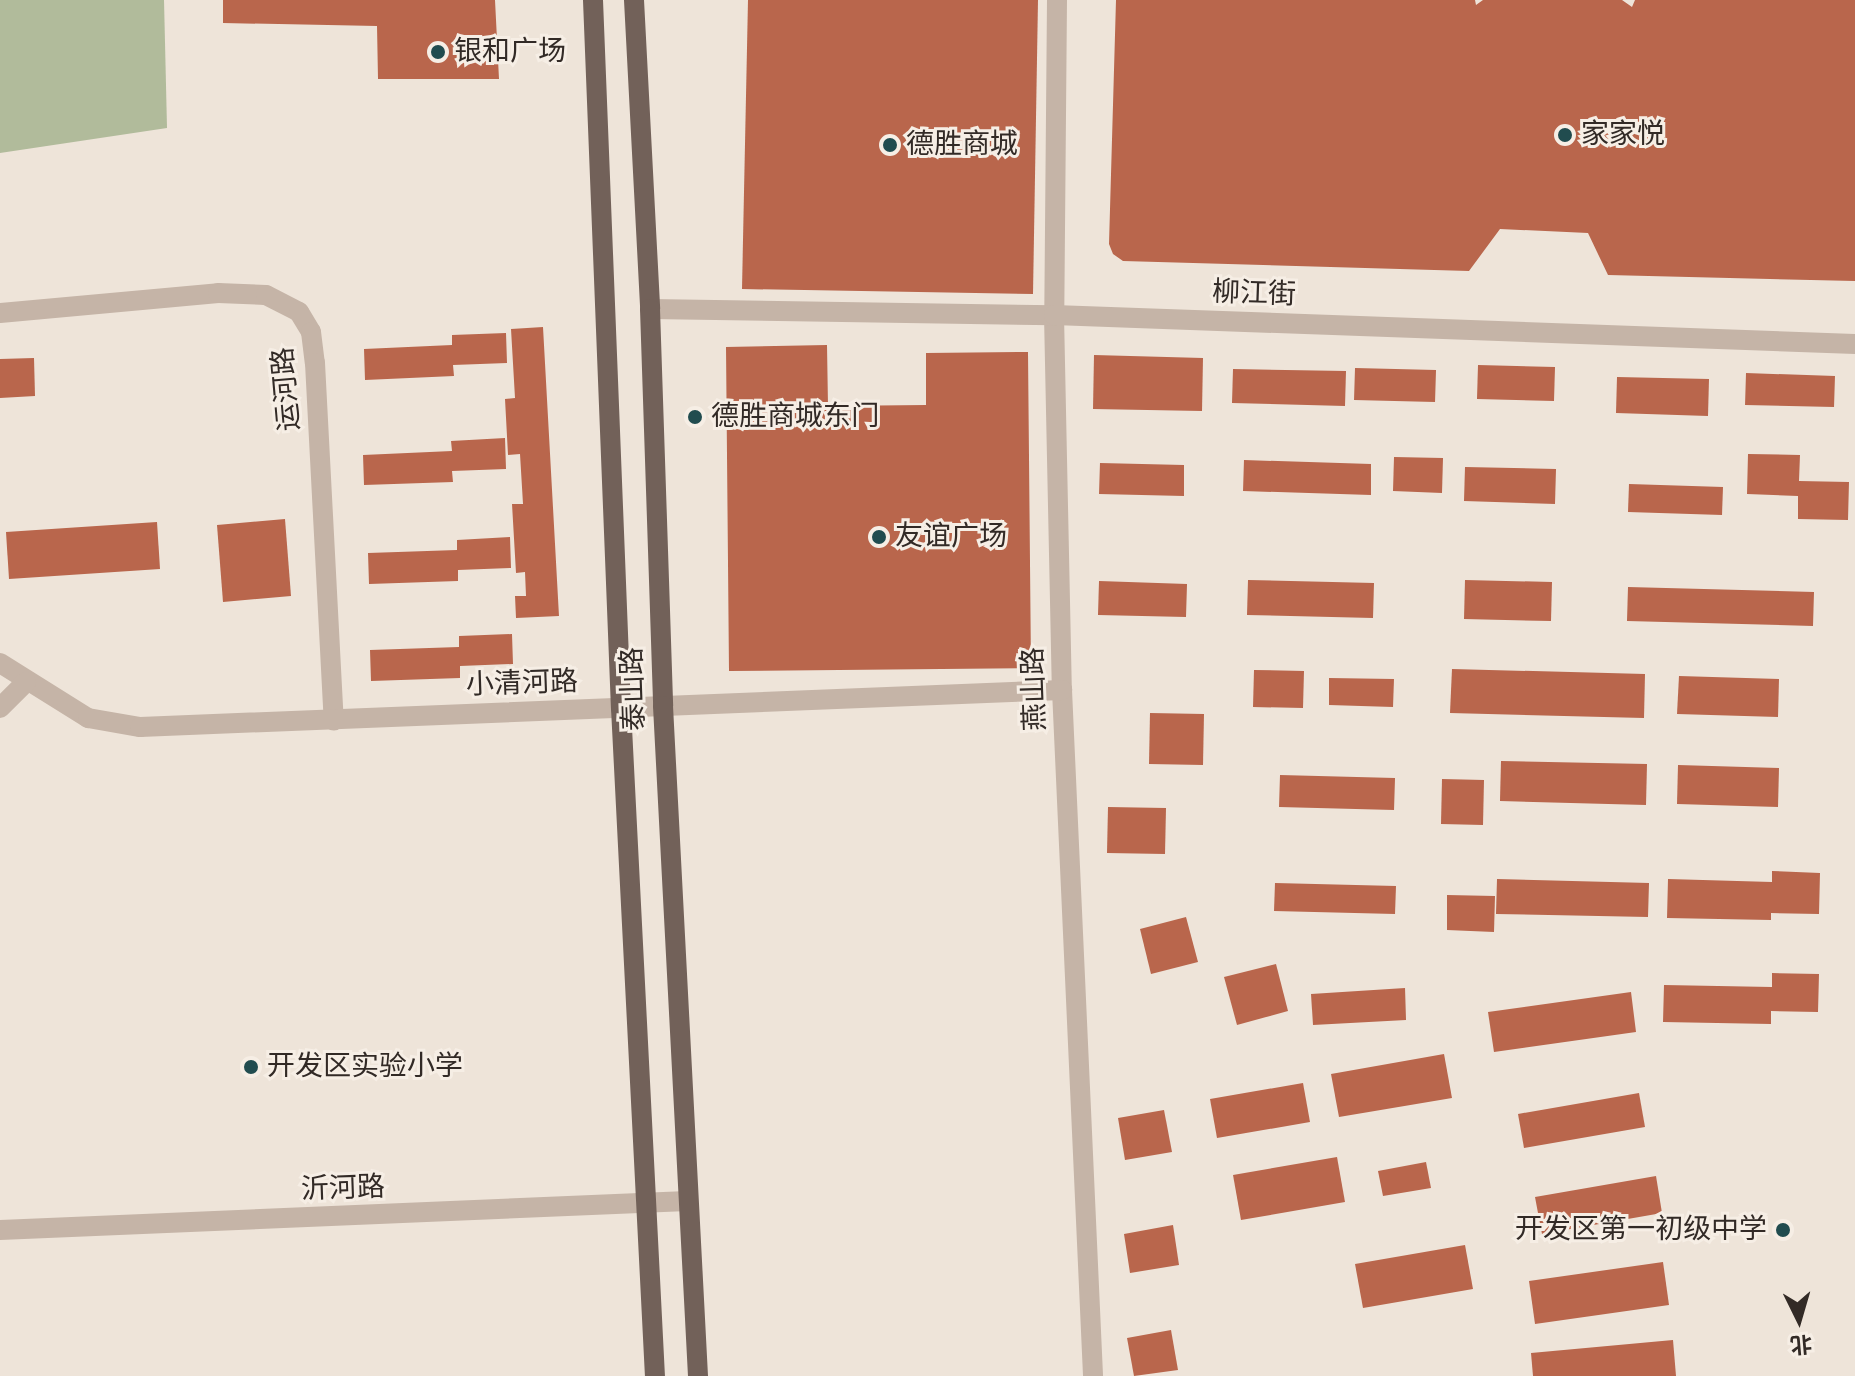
<!DOCTYPE html>
<meta charset="utf-8">
<style>
body{margin:0}
#map{position:relative;width:1855px;height:1376px;overflow:hidden;background:#eee4d9;font-family:"Alegreya Sans","Noto Sans SC",sans-serif}
div>[style]{position:absolute}
[style*='--x']{left:calc(var(--x)*1px);top:calc(var(--y)*1px);width:calc(var(--w)*1px);rotate:calc(var(--a)*1deg)}
.green>*{inset:0;background:#b1bb9b}
.building>*{inset:0;background:#b9664c}
.minor>*{height:20px;margin:-10px;padding:0 10px;transform-origin:10px;border-radius:10px;background:#c5b4a7}
.major>*{height:20px;margin:-10px;padding:0 10px;transform-origin:10px;border-radius:10px;background:#726159}
.dots>*{width:22px;height:22px;translate:-50% -50%;box-sizing:border-box;border:4px solid #f6eee5;border-radius:50%}
span{translate:-50% -50%;white-space:nowrap;text-align:center;line-height:1.15;-webkit-text-stroke:6px #f6eee5;paint-order:stroke}
.poi-label{font-size:28px;color:#322a26}
.left{translate:0 -50%;text-align:left}
.right{translate:-100% -50%;text-align:right}
.street-label{font-size:28px;color:#322a26}
.north{position:absolute;left:1759px;top:1280px;width:80px;height:80px;-webkit-text-stroke:6px #f6eee5;paint-order:stroke;rotate:175deg;font-size:22px;font-weight:700;line-height:32px;text-align:center;color:#322a26}
.north::after{content:'';display:block;margin:auto;width:28px;height:36px;background:#322a26;clip-path:polygon(50% 0,100% 100%,50% 72%,0 100%)}
</style>
<div id="map">
<div class="green">
<div style="clip-path:polygon(0 0,164px 0,167px 128px,0 153px)"></div>
</div>
<div class="building">
<div style="clip-path:polygon(223px 0,495px 0,499px 79px,378px 79px,377px 26px,223px 23px)"></div>
<div style="clip-path:polygon(748px 0,1038px 0,1033px 294px,742px 289px)"></div>
<div style="clip-path:polygon(1116px 0,1475px 0,1476px 5px,1483px 0,1622px 0,1632px 7px,1635px 0,1855px 0,1855px 281px,1608px 275px,1588px 233px,1500px 229px,1469px 271px,1123px 261px,1113px 254px,1109px 244px)"></div>
<div style="clip-path:polygon(543px 327px,559px 616px,516px 618px,515px 596px,526px 596px,525px 572px,516px 573px,512px 504px,523px 504px,520px 454px,508px 455px,505px 399px,515px 398px,511px 329px)"></div>
<div style="clip-path:polygon(506px 333px,507px 363px,453px 365px,454px 376px,365px 380px,364px 349px,452px 345px,452px 335px)"></div>
<div style="clip-path:polygon(827px 345px,828px 406px,926px 405px,926px 353px,1028px 352px,1031px 668px,729px 671px,726px 347px)"></div>
<div style="clip-path:polygon(1094px 355px,1203px 358px,1202px 411px,1093px 409px)"></div>
<div style="clip-path:polygon(34px 358px,35px 396px,0 398px,0 359px)"></div>
<div style="clip-path:polygon(1478px 365px,1555px 367px,1554px 401px,1477px 399px)"></div>
<div style="clip-path:polygon(1355px 368px,1436px 370px,1435px 402px,1354px 400px)"></div>
<div style="clip-path:polygon(1233px 369px,1346px 371px,1345px 406px,1232px 403px)"></div>
<div style="clip-path:polygon(1746px 373px,1835px 376px,1834px 407px,1745px 405px)"></div>
<div style="clip-path:polygon(1617px 377px,1709px 379px,1708px 416px,1616px 413px)"></div>
<div style="clip-path:polygon(505px 438px,506px 469px,452px 471px,453px 482px,364px 485px,363px 455px,452px 451px,451px 441px)"></div>
<div style="clip-path:polygon(1748px 454px,1800px 455px,1799px 481px,1849px 482px,1848px 520px,1798px 519px,1798px 496px,1747px 494px)"></div>
<div style="clip-path:polygon(1394px 457px,1443px 458px,1442px 493px,1393px 491px)"></div>
<div style="clip-path:polygon(1244px 460px,1371px 464px,1371px 495px,1243px 491px)"></div>
<div style="clip-path:polygon(1100px 463px,1184px 465px,1184px 496px,1099px 494px)"></div>
<div style="clip-path:polygon(1465px 467px,1556px 469px,1555px 504px,1464px 501px)"></div>
<div style="clip-path:polygon(1629px 484px,1723px 487px,1722px 515px,1628px 512px)"></div>
<div style="clip-path:polygon(285px 519px,291px 596px,223px 602px,217px 525px)"></div>
<div style="clip-path:polygon(157px 522px,160px 569px,9px 579px,6px 532px)"></div>
<div style="clip-path:polygon(510px 537px,511px 568px,458px 570px,458px 581px,369px 584px,368px 553px,457px 550px,457px 540px)"></div>
<div style="clip-path:polygon(1248px 580px,1374px 583px,1373px 618px,1247px 615px)"></div>
<div style="clip-path:polygon(1465px 580px,1552px 582px,1551px 621px,1464px 619px)"></div>
<div style="clip-path:polygon(1099px 581px,1187px 584px,1186px 617px,1098px 615px)"></div>
<div style="clip-path:polygon(1628px 587px,1814px 592px,1813px 626px,1627px 621px)"></div>
<div style="clip-path:polygon(512px 634px,513px 664px,460px 666px,460px 678px,371px 681px,370px 650px,459px 647px,459px 636px)"></div>
<div style="clip-path:polygon(1452px 669px,1645px 674px,1644px 718px,1450px 713px)"></div>
<div style="clip-path:polygon(1254px 670px,1304px 671px,1303px 708px,1253px 707px)"></div>
<div style="clip-path:polygon(1679px 676px,1779px 679px,1778px 717px,1677px 714px)"></div>
<div style="clip-path:polygon(1329px 678px,1394px 679px,1393px 707px,1329px 705px)"></div>
<div style="clip-path:polygon(1150px 713px,1204px 714px,1203px 765px,1149px 764px)"></div>
<div style="clip-path:polygon(1501px 761px,1647px 764px,1646px 805px,1500px 801px)"></div>
<div style="clip-path:polygon(1678px 765px,1779px 768px,1778px 807px,1677px 804px)"></div>
<div style="clip-path:polygon(1280px 775px,1395px 778px,1394px 810px,1279px 807px)"></div>
<div style="clip-path:polygon(1442px 779px,1484px 780px,1483px 825px,1441px 824px)"></div>
<div style="clip-path:polygon(1108px 807px,1166px 808px,1165px 854px,1107px 853px)"></div>
<div style="clip-path:polygon(1772px 871px,1820px 873px,1819px 914px,1771px 913px,1771px 920px,1667px 918px,1668px 879px,1772px 882px)"></div>
<div style="clip-path:polygon(1497px 879px,1649px 883px,1648px 917px,1496px 914px)"></div>
<div style="clip-path:polygon(1275px 883px,1396px 886px,1395px 914px,1274px 911px)"></div>
<div style="clip-path:polygon(1447px 895px,1495px 896px,1494px 932px,1447px 930px)"></div>
<div style="clip-path:polygon(1186px 917px,1198px 962px,1151px 974px,1140px 929px)"></div>
<div style="clip-path:polygon(1276px 964px,1288px 1011px,1237px 1025px,1224px 977px)"></div>
<div style="clip-path:polygon(1772px 973px,1819px 974px,1818px 1012px,1771px 1011px,1771px 1024px,1663px 1022px,1664px 985px,1772px 987px)"></div>
<div style="clip-path:polygon(1405px 988px,1406px 1020px,1313px 1025px,1311px 994px)"></div>
<div style="clip-path:polygon(1631px 992px,1636px 1032px,1494px 1052px,1488px 1012px)"></div>
<div style="clip-path:polygon(1444px 1054px,1452px 1098px,1339px 1117px,1331px 1074px)"></div>
<div style="clip-path:polygon(1303px 1083px,1310px 1122px,1217px 1138px,1210px 1099px)"></div>
<div style="clip-path:polygon(1639px 1093px,1645px 1127px,1524px 1148px,1518px 1114px)"></div>
<div style="clip-path:polygon(1164px 1110px,1172px 1152px,1125px 1160px,1118px 1118px)"></div>
<div style="clip-path:polygon(1337px 1157px,1345px 1202px,1241px 1220px,1233px 1175px)"></div>
<div style="clip-path:polygon(1426px 1162px,1431px 1188px,1383px 1196px,1378px 1171px)"></div>
<div style="clip-path:polygon(1656px 1176px,1662px 1213px,1542px 1234px,1535px 1197px)"></div>
<div style="clip-path:polygon(1173px 1225px,1179px 1265px,1130px 1273px,1124px 1234px)"></div>
<div style="clip-path:polygon(1465px 1245px,1473px 1289px,1363px 1308px,1355px 1264px)"></div>
<div style="clip-path:polygon(1663px 1262px,1669px 1305px,1535px 1324px,1529px 1281px)"></div>
<div style="clip-path:polygon(1171px 1330px,1178px 1370px,1134px 1376px,1127px 1338px)"></div>
<div style="clip-path:polygon(1673px 1340px,1676px 1376px,1533px 1376px,1531px 1353px)"></div>
</div>
<div class="minor">
<div style="--x:1057;--y:0;--w:315;--a:90.5"></div>
<div style="--x:1054;--y:315;--w:375;--a:88.8"></div>
<div style="--x:1062;--y:690;--w:687;--a:87.41"></div>
<div style="--x:650;--y:309;--w:404;--a:0.9"></div>
<div style="--x:1054;--y:315;--w:802;--a:2.07"></div>
<div style="--x:0;--y:313;--w:219;--a:-5.2"></div>
<div style="--x:218;--y:293;--w:48;--a:2.4"></div>
<div style="--x:266;--y:295;--w:37;--a:27"></div>
<div style="--x:299;--y:312;--w:23;--a:59"></div>
<div style="--x:311;--y:332;--w:31;--a:83"></div>
<div style="--x:315;--y:363;--w:358;--a:87"></div>
<div style="--x:0;--y:663;--w:104;--a:32"></div>
<div style="--x:88;--y:718;--w:53;--a:9.8"></div>
<div style="--x:140;--y:727;--w:923;--a:-2.3"></div>
<div style="--x:0;--y:708;--w:37;--a:-45"></div>
<div style="--x:0;--y:1230;--w:688;--a:-2.42"></div>
</div>
<div class="major">
<div style="--x:593;--y:0;--w:709;--a:87.74"></div>
<div style="--x:621;--y:708;--w:669;--a:87.09"></div>
<div style="--x:634;--y:0;--w:309;--a:87"></div>
<div style="--x:650;--y:309;--w:397;--a:88.1"></div>
<div style="--x:663;--y:706;--w:671;--a:87.01"></div>
</div>
<div class="dots">
<div style="left:438px;top:52px;background:#214c4f"></div>
<div style="left:1565px;top:135px;background:#214c4f"></div>
<div style="left:890px;top:145px;background:#214c4f"></div>
<div style="left:695px;top:417px;background:#214c4f"></div>
<div style="left:879px;top:537px;background:#214c4f"></div>
<div style="left:251px;top:1067px;background:#214c4f"></div>
<div style="left:1783px;top:1230px;background:#214c4f"></div>
</div>
<div class="poi-label">
<span class="left" style="left:454px;top:52px">银和广场</span>
<span class="left" style="left:1581px;top:135px">家家悦</span>
<span class="left" style="left:906px;top:145px">德胜商城</span>
<span class="left" style="left:711px;top:417px">德胜商城东门</span>
<span class="left" style="left:895px;top:537px">友谊广场</span>
<span class="left" style="left:267px;top:1067px">开发区实验小学</span>
<span class="right" style="left:1767px;top:1230px">开发区第一初级中学</span>
</div>
<div class="street-label">
<span style="left:1254px;top:294px;rotate:2deg">柳江街</span>
<span style="left:287px;top:389px;rotate:-95deg">运河路</span>
<span style="left:522px;top:684px;rotate:-2deg">小清河路</span>
<span style="left:634px;top:689px;rotate:-92deg">泰山路</span>
<span style="left:1035px;top:689px;rotate:-92deg">燕山路</span>
<span style="left:343px;top:1189px;rotate:-2deg">沂河路</span>
</div>
<div class="north">北</div>
</div>
